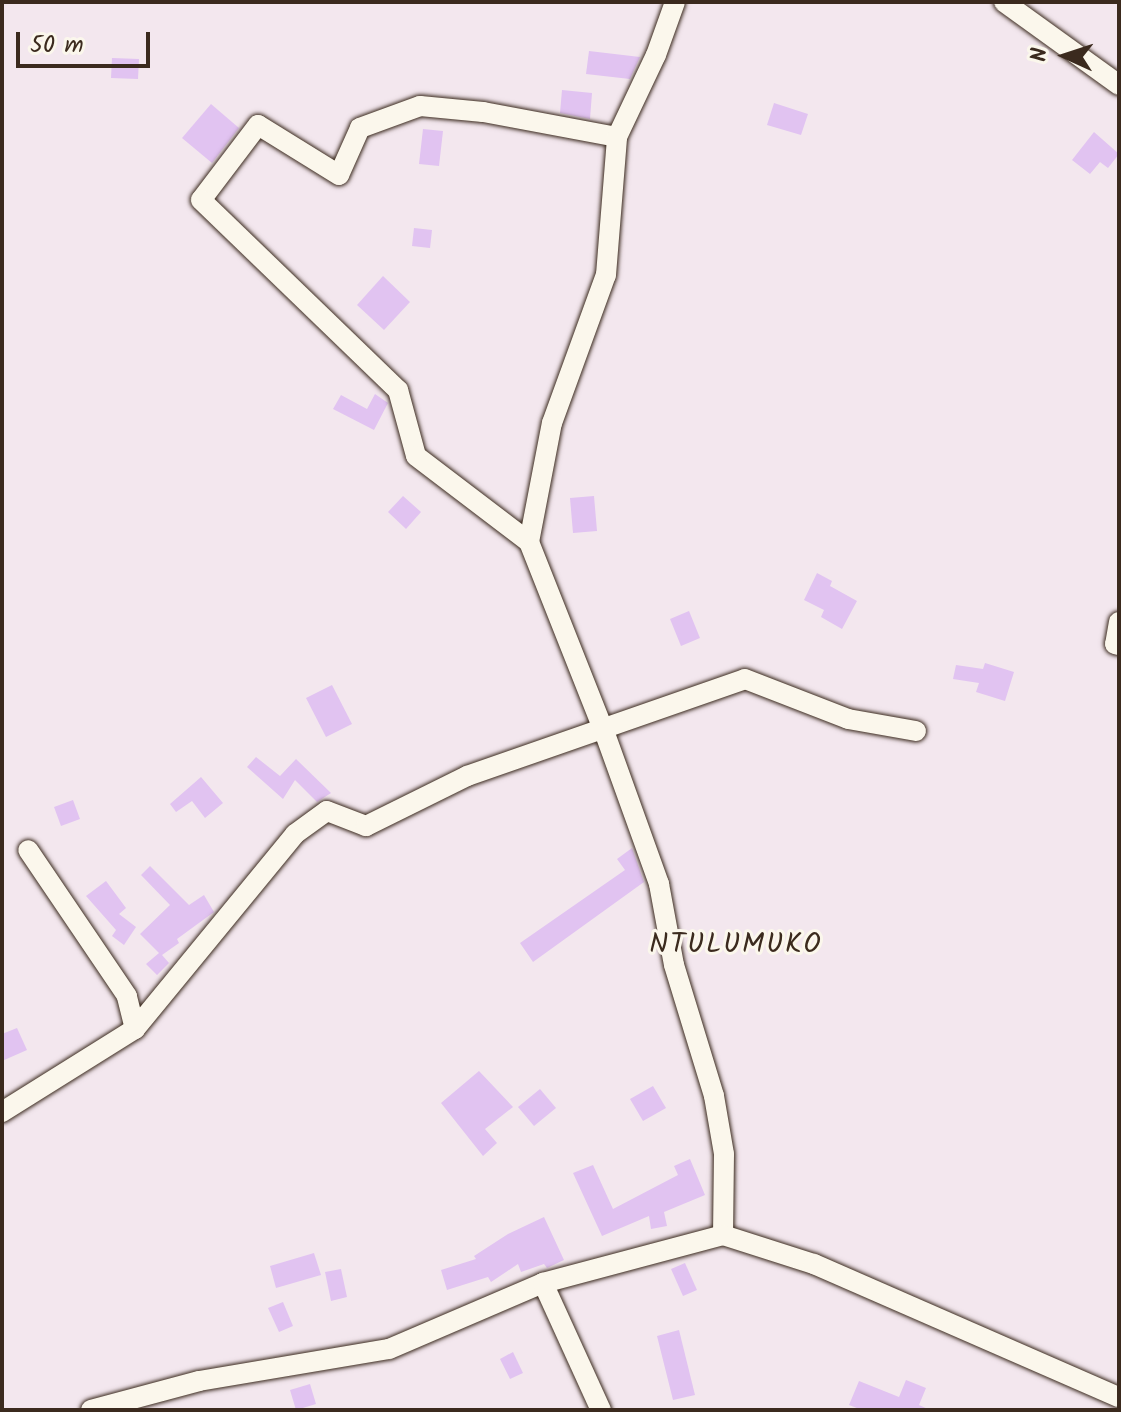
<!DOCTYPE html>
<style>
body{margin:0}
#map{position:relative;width:1121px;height:1412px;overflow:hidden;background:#f3e7ee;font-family:Kalam,sans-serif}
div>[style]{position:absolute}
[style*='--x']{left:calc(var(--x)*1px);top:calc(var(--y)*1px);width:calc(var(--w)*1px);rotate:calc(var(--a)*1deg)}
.building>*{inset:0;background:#e1c3f1}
.roads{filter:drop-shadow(0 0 2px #3b2a1e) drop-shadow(0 0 2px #3b2a1e)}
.street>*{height:20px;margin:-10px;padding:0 10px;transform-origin:10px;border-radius:10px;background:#fbf7ec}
span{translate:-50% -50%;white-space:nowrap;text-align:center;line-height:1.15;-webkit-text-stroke:6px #fbf7ec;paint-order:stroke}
.quarter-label{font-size:28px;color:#3b2a1e;letter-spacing:2px}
.frame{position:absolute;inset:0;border:4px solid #3b2a1e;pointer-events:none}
.north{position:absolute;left:1025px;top:16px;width:80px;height:80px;-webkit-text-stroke:6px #fbf7ec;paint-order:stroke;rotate:273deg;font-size:22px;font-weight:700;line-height:32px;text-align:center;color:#3b2a1e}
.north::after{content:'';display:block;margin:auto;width:28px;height:36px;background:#3b2a1e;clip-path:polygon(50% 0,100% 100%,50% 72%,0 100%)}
.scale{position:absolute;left:16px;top:32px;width:134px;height:36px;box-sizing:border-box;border:4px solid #3b2a1e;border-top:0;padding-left:10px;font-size:24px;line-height:28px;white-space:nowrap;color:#3b2a1e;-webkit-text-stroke:6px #fbf7ec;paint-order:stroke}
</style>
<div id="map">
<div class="building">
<div style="clip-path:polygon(589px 51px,640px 57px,630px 79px,586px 74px)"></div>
<div style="clip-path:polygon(112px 58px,139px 59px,138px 79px,111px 78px)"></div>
<div style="clip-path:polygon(562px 90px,592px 93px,590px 119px,560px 113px)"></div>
<div style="clip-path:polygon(774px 103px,808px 114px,801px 135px,767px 125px)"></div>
<div style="clip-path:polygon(211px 104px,239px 128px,212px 163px,182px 138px)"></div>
<div style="clip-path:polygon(423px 129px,443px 131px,439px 166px,419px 164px)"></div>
<div style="clip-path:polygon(1094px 132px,1119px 154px,1108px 168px,1100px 162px,1090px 174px,1072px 160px)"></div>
<div style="clip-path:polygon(414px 228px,432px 230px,430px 248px,412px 246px)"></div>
<div style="clip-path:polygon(383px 276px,410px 302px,384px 330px,357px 305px)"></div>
<div style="clip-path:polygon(375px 394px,388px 403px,374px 430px,333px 409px,341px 395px,367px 409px)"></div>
<div style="clip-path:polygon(403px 496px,421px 512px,406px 529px,388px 512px)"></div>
<div style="clip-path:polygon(594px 496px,597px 531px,573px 533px,570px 498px)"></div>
<div style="clip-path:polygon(817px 573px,832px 581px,830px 586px,857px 601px,842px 629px,821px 617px,824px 610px,804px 600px)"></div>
<div style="clip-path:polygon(689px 611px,700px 638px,681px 646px,670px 619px)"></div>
<div style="clip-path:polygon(985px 663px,1014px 672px,1005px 701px,976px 692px,979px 683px,953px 679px,956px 665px,983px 669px)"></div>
<div style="clip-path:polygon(332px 685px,352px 724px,326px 737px,306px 698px)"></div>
<div style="clip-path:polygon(256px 757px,280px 776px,296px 759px,331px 793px,317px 802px,295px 780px,283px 799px,247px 767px)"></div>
<div style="clip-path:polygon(201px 777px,223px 803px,205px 818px,192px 801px,176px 812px,170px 804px)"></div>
<div style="clip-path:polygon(73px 800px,80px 819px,61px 826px,54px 807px)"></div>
<div style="clip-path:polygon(632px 848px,644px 882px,533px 962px,520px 943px,625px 870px,617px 859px)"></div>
<div style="clip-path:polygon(150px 866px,189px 905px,204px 895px,214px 912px,177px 939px,179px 943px,162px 955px,169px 963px,157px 975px,146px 964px,159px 953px,140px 934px,170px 905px,141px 875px)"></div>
<div style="clip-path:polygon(106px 881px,126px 908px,119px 914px,136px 927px,124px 945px,112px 936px,116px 930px,86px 896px)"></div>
<div style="clip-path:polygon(17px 1028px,27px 1050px,2px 1061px,2px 1034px)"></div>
<div style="clip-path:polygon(479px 1071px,513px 1107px,485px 1129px,497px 1143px,483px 1156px,441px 1103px)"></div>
<div style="clip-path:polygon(653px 1086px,666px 1108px,643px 1121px,630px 1099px)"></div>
<div style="clip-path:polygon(540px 1089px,556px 1108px,534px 1126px,518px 1107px)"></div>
<div style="clip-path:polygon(690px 1159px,705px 1195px,664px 1212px,667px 1226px,651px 1229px,649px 1216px,602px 1236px,573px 1173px,593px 1165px,613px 1209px,678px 1175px,674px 1166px)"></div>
<div style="clip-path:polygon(544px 1217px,564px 1260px,547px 1268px,544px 1264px,521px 1272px,518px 1264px,491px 1282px,488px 1277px,447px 1290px,441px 1270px,476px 1259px,474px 1256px,508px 1234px)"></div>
<div style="clip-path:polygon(314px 1253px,321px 1275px,276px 1288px,270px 1266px)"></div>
<div style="clip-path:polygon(685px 1263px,697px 1290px,683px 1296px,671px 1269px)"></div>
<div style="clip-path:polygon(341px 1269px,347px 1297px,331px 1301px,325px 1272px)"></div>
<div style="clip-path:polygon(283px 1302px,293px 1326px,279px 1332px,268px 1308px)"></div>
<div style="clip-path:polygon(679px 1330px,695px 1395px,673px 1400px,657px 1336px)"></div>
<div style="clip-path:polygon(513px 1352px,523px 1373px,510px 1379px,500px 1359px)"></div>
<div style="clip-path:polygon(906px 1380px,926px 1388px,919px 1405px,930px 1410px,862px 1410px,849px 1405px,859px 1381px,899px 1397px)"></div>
<div style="clip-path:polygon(310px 1384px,316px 1404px,296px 1410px,290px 1390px)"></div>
</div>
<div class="roads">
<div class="street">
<div style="--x:1004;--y:2;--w:142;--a:35.8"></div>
<div style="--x:617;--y:137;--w:136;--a:-169.4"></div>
<div style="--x:483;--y:112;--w:63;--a:-174.6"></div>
<div style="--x:420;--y:106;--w:64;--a:159.9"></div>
<div style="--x:360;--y:128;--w:51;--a:114.1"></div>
<div style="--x:339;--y:175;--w:95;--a:-148.3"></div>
<div style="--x:258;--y:125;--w:94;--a:127.2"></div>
<div style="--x:201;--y:200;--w:274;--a:44"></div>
<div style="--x:398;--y:390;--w:68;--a:74.7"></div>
<div style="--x:416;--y:456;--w:142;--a:37.3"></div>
<div style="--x:529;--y:542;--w:203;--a:68.4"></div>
<div style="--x:604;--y:731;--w:163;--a:70.2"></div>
<div style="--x:659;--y:884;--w:82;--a:79.5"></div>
<div style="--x:674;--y:965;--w:137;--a:73"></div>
<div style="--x:714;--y:1096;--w:59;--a:80.2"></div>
<div style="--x:724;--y:1154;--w:81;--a:90.7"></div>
<div style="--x:529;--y:542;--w:121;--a:-79.1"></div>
<div style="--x:552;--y:423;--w:158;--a:-70"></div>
<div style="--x:606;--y:275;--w:138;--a:-85.4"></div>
<div style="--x:617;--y:137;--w:91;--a:-64.6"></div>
<div style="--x:656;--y:55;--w:56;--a:-70.3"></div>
<div style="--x:1119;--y:622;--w:22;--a:100"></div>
<div style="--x:1115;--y:644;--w:4;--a:14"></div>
<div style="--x:135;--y:1029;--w:252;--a:-50.6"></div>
<div style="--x:295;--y:834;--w:39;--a:-36"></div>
<div style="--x:327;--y:811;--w:42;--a:21"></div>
<div style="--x:366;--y:826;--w:113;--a:-26.3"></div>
<div style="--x:467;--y:776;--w:294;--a:-19.2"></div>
<div style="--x:745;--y:679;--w:110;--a:21.2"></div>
<div style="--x:848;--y:719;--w:69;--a:10"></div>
<div style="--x:2;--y:1112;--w:157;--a:-32"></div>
<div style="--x:135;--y:1029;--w:34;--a:-104"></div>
<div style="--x:127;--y:996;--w:176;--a:-124.1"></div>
<div style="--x:543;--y:1283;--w:140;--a:65.5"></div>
<div style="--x:91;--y:1410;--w:112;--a:-15"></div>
<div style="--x:199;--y:1381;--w:193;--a:-9.6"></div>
<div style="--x:389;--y:1349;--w:168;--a:-23.2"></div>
<div style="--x:543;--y:1283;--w:186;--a:-14.9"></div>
<div style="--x:723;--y:1235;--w:96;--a:17.7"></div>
<div style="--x:814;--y:1264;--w:333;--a:23.6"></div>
</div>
</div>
<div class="quarter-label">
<span style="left:736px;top:945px">NTULUMUKO</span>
</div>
<div class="frame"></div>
<div class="north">N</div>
<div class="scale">50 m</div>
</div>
